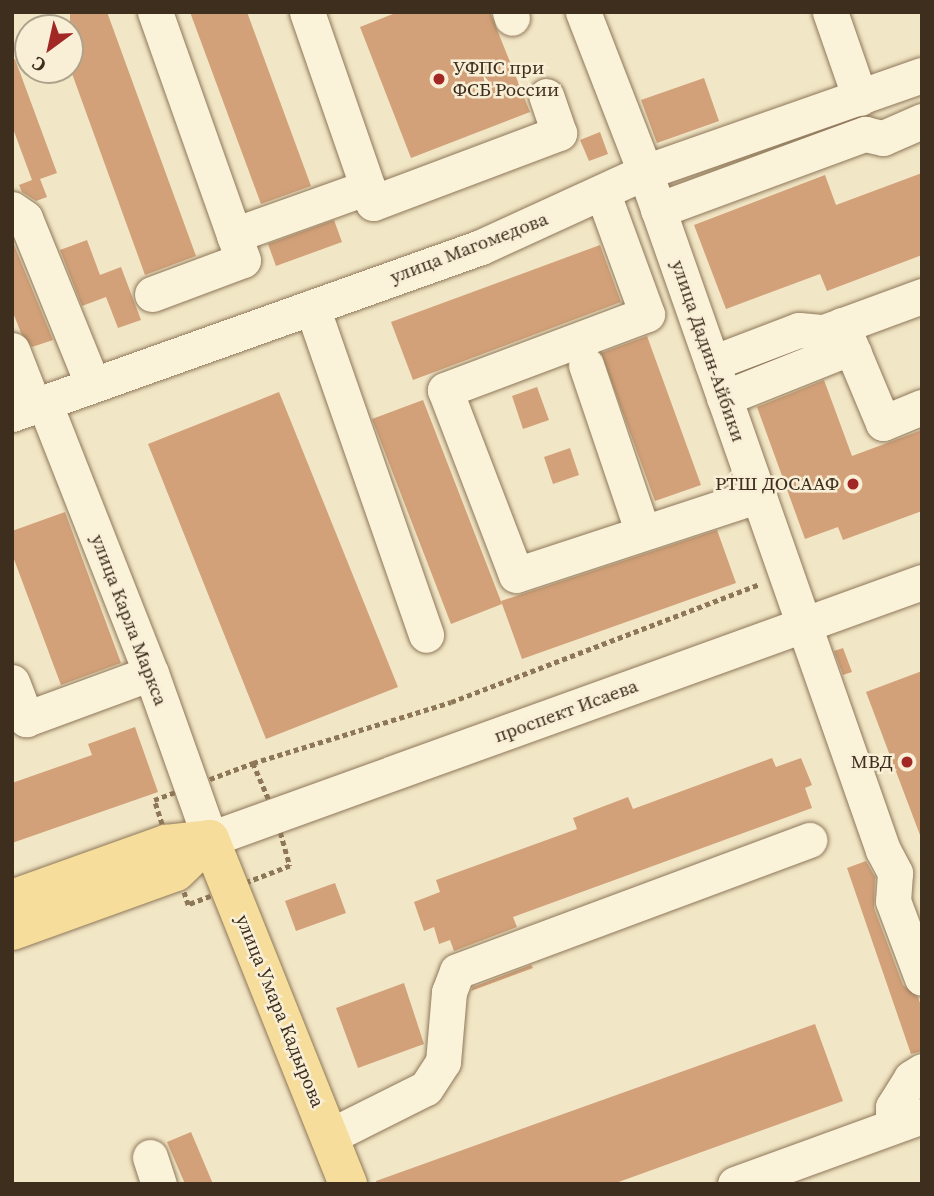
<!DOCTYPE html>
<meta charset="utf-8">
<style>
body{margin:0}
#map{position:relative;width:934px;height:1196px;overflow:hidden;background:#f1e6c5;font-family:"Source Serif 4",serif}
div>[style]{position:absolute}
[style*='--x']{left:calc(var(--x)*1px);top:calc(var(--y)*1px);width:calc(var(--w)*1px);rotate:calc(var(--a)*1deg)}
.building>*{inset:0;background:#d2a179}
.path>*{height:4.5px;margin-top:-2.25px;transform-origin:0;background:repeating-linear-gradient(90deg,#8e7759 0 5px,transparent 0 8.5px)}
.roads{filter:drop-shadow(0 0 2px #8e7759) drop-shadow(0 0 2px #8e7759)}
.minor>*{height:35px;margin:-17.5px;padding:0 17.5px;transform-origin:17.5px;border-radius:17.5px;background:#fbf2da}
.major>*{height:38px;margin:-19px;padding:0 19px;transform-origin:19px;border-radius:19px;background:#f6dd9b}
.dots>*{width:19px;height:19px;translate:-50% -50%;box-sizing:border-box;border:4px solid #f8efd6;border-radius:50%}
span{translate:-50% -50%;white-space:nowrap;text-align:center;line-height:1.15;-webkit-text-stroke:5px #f8efd6;paint-order:stroke}
.poi-label{font-size:19px;color:#3d2e1e}
.left{translate:0 -50%;text-align:left}
.right{translate:-100% -50%;text-align:right}
.street-label{font-size:19px;color:#3d2e1e}
.frame{position:absolute;inset:0;border:14px solid #3d2e1e;pointer-events:none}
.north{position:absolute;left:14px;top:14px;width:70px;height:70px;box-sizing:border-box;background:#f8efd6;border:2px solid #ada28c;border-radius:50%;rotate:213deg;font-size:19px;font-weight:700;line-height:28px;text-align:center;color:#3d2e1e}
.north::after{content:'';display:block;margin:auto;width:24px;height:32px;background:#a22825;clip-path:polygon(50% 0,100% 100%,50% 72%,0 100%)}
</style>
<div id="map">
<div class="building">
<div style="clip-path:polygon(70px 12px,107px 12px,196px 256px,145px 275px,70px 68px)"></div>
<div style="clip-path:polygon(190px 12px,247px 12px,311px 186px,261px 204px)"></div>
<div style="clip-path:polygon(398px 12px,490px 12px,530px 112px,411px 158px,360px 27px)"></div>
<div style="clip-path:polygon(12px 59px,15px 59px,57px 173px,40px 179px,47px 197px,36px 201px,22px 192px,19px 185px,32px 180px,12px 126px)"></div>
<div style="clip-path:polygon(704px 78px,719px 121px,657px 143px,641px 100px)"></div>
<div style="clip-path:polygon(600px 132px,608px 154px,589px 161px,580px 140px)"></div>
<div style="clip-path:polygon(922px 173px,922px 255px,827px 291px,820px 274px,726px 309px,694px 225px,825px 175px,836px 205px)"></div>
<div style="clip-path:polygon(334px 220px,342px 242px,276px 266px,268px 244px)"></div>
<div style="clip-path:polygon(12px 240px,53px 340px,32px 347px,21px 333px,12px 310px)"></div>
<div style="clip-path:polygon(87px 240px,100px 275px,121px 267px,141px 320px,118px 328px,106px 297px,82px 306px,60px 250px)"></div>
<div style="clip-path:polygon(600px 245px,621px 302px,413px 380px,391px 322px)"></div>
<div style="clip-path:polygon(647px 336px,701px 485px,655px 501px,601px 353px)"></div>
<div style="clip-path:polygon(824px 380px,852px 456px,922px 430px,922px 511px,843px 540px,838px 527px,805px 539px,757px 407px)"></div>
<div style="clip-path:polygon(537px 387px,549px 420px,523px 429px,512px 396px)"></div>
<div style="clip-path:polygon(279px 392px,398px 687px,266px 739px,148px 444px)"></div>
<div style="clip-path:polygon(423px 400px,502px 604px,451px 624px,372px 419px)"></div>
<div style="clip-path:polygon(570px 448px,579px 475px,553px 484px,544px 457px)"></div>
<div style="clip-path:polygon(65px 512px,121px 663px,61px 685px,12px 554px,12px 531px)"></div>
<div style="clip-path:polygon(717px 530px,736px 583px,522px 659px,501px 601px)"></div>
<div style="clip-path:polygon(843px 648px,852px 672px,843px 675px,834px 651px)"></div>
<div style="clip-path:polygon(922px 671px,922px 835px,920px 835px,866px 692px)"></div>
<div style="clip-path:polygon(135px 727px,158px 792px,12px 843px,12px 783px,92px 755px,88px 744px)"></div>
<div style="clip-path:polygon(772px 758px,776px 767px,801px 758px,812px 785px,805px 788px,812px 808px,513px 917px,517px 927px,454px 951px,450px 940px,439px 944px,434px 927px,424px 931px,414px 902px,440px 892px,436px 880px,577px 829px,573px 818px,628px 797px,633px 809px)"></div>
<div style="clip-path:polygon(866px 861px,875px 877px,874px 908px,903px 985px,918px 997px,922px 1009px,922px 1051px,911px 1054px,847px 868px)"></div>
<div style="clip-path:polygon(335px 883px,346px 913px,296px 931px,285px 901px)"></div>
<div style="clip-path:polygon(531px 965px,533px 968px,471px 991px,473px 987px)"></div>
<div style="clip-path:polygon(404px 983px,424px 1044px,358px 1068px,336px 1008px)"></div>
<div style="clip-path:polygon(815px 1024px,843px 1101px,613px 1184px,377px 1184px,376px 1181px)"></div>
<div style="clip-path:polygon(191px 1132px,213px 1184px,185px 1184px,167px 1142px)"></div>
</div>
<div class="path">
<div style="--x:253;--y:763;--w:207;--a:-17.1"></div>
<div style="--x:451;--y:702;--w:331;--a:-20.9"></div>
<div style="--x:253;--y:763;--w:58;--a:66.5"></div>
<div style="--x:276;--y:816;--w:52;--a:74.4"></div>
<div style="--x:290;--y:866;--w:109;--a:159.1"></div>
<div style="--x:188;--y:905;--w:110;--a:-107.9"></div>
<div style="--x:154;--y:800;--w:106;--a:-20.5"></div>
</div>
<div class="roads">
<div class="minor">
<div style="--x:155;--y:12;--w:237;--a:70.5"></div>
<div style="--x:234;--y:235;--w:142;--a:-19.7"></div>
<div style="--x:307;--y:12;--w:202;--a:70.9"></div>
<div style="--x:373;--y:203;--w:199;--a:-20.6"></div>
<div style="--x:559;--y:133;--w:39;--a:-109"></div>
<div style="--x:510;--y:12;--w:6;--a:72"></div>
<div style="--x:583;--y:12;--w:172;--a:68.8"></div>
<div style="--x:645;--y:172;--w:719;--a:70.66"></div>
<div style="--x:883;--y:850;--w:26;--a:62"></div>
<div style="--x:895;--y:873;--w:28;--a:94"></div>
<div style="--x:893;--y:901;--w:82;--a:69.4"></div>
<div style="--x:830;--y:12;--w:91;--a:70.8"></div>
<div style="--x:603;--y:194;--w:128;--a:69.9"></div>
<div style="--x:647;--y:314;--w:216;--a:159.4"></div>
<div style="--x:445;--y:390;--w:198;--a:69"></div>
<div style="--x:516;--y:575;--w:256;--a:-18.2"></div>
<div style="--x:12;--y:209;--w:16;--a:35"></div>
<div style="--x:25;--y:218;--w:178;--a:67.9"></div>
<div style="--x:658;--y:210;--w:221;--a:-20.2"></div>
<div style="--x:865;--y:134;--w:18;--a:13"></div>
<div style="--x:883;--y:138;--w:43;--a:-23.6"></div>
<div style="--x:152;--y:294;--w:97;--a:-20.5"></div>
<div style="--x:243;--y:260;--w:27;--a:-110"></div>
<div style="--x:312;--y:307;--w:347;--a:70.8"></div>
<div style="--x:842;--y:325;--w:106;--a:67.3"></div>
<div style="--x:883;--y:423;--w:42;--a:-22.3"></div>
<div style="--x:12;--y:350;--w:60;--a:68.6"></div>
<div style="--x:712;--y:363;--w:93;--a:-20.8"></div>
<div style="--x:799;--y:330;--w:25;--a:5"></div>
<div style="--x:824;--y:332;--w:104;--a:-20.2"></div>
<div style="--x:586;--y:365;--w:177;--a:71.3"></div>
<div style="--x:724;--y:398;--w:124;--a:-21.8"></div>
<div style="--x:839;--y:352;--w:15;--a:4"></div>
<div style="--x:44;--y:402;--w:291;--a:68.5"></div>
<div style="--x:151;--y:673;--w:176;--a:70.4"></div>
<div style="--x:210;--y:839;--w:757;--a:-19.85"></div>
<div style="--x:12;--y:414;--w:498;--a:-19.6"></div>
<div style="--x:481;--y:247;--w:180;--a:-24.6"></div>
<div style="--x:645;--y:172;--w:293;--a:-19.3"></div>
<div style="--x:12;--y:682;--w:40;--a:69"></div>
<div style="--x:26;--y:719;--w:133;--a:-20.2"></div>
<div style="--x:893;--y:1126;--w:19;--a:-90"></div>
<div style="--x:893;--y:1107;--w:34;--a:-58"></div>
<div style="--x:911;--y:1078;--w:13;--a:-32"></div>
<div style="--x:330;--y:1136;--w:107;--a:-26.6"></div>
<div style="--x:426;--y:1088;--w:31;--a:-57"></div>
<div style="--x:443;--y:1062;--w:70;--a:-85.1"></div>
<div style="--x:449;--y:992;--w:22;--a:-69"></div>
<div style="--x:457;--y:971;--w:376;--a:-20.4"></div>
<div style="--x:150;--y:1157;--w:28;--a:72"></div>
<div style="--x:735;--y:1184;--w:199;--a:-20"></div>
</div>
<div class="major">
<div style="--x:210;--y:839;--w:372;--a:68.2"></div>
<div style="--x:12;--y:899;--w:164;--a:-19.7"></div>
<div style="--x:166;--y:844;--w:44;--a:-6.5"></div>
<div style="--x:12;--y:931;--w:174;--a:-19.8"></div>
<div style="--x:176;--y:872;--w:47;--a:-44.1"></div>
</div>
</div>
<div class="dots">
<div style="left:439px;top:79px;background:#a22825"></div>
<div style="left:853px;top:484px;background:#a22825"></div>
<div style="left:907px;top:762px;background:#a22825"></div>
</div>
<div class="poi-label">
<span class="left" style="left:453px;top:79px">УФПС при<br>ФСБ России</span>
<span class="right" style="left:839px;top:484px">РТШ ДОСААФ</span>
<span class="right" style="left:893px;top:762px">МВД</span>
</div>
<div class="street-label">
<span style="left:469px;top:248px;rotate:-21deg">улица Магомедова</span>
<span style="left:708px;top:351px;rotate:71deg">улица Дадин-Айбики</span>
<span style="left:129px;top:620px;rotate:69deg">улица Карла Маркса</span>
<span style="left:566px;top:711px;rotate:-20deg">проспект Исаева</span>
<span style="left:280px;top:1011px;rotate:68deg">улица Умара Кадырова</span>
</div>
<div class="frame"></div>
<div class="north">С</div>
</div>
